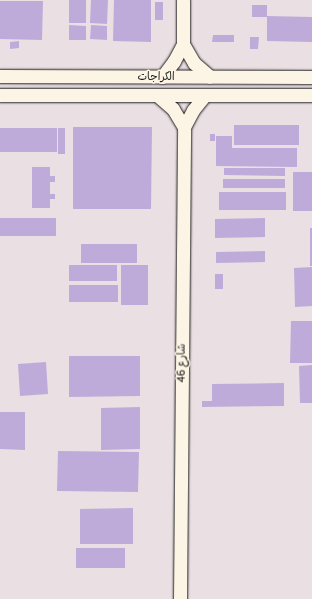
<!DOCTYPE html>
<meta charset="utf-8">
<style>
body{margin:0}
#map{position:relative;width:312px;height:599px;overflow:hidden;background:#fcf5e5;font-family:Pangolin,"Playpen Sans Arabic",sans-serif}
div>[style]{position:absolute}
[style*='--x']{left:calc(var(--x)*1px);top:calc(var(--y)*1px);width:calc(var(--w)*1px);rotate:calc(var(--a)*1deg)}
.built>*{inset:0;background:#eadfe2}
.building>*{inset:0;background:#bfabda}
.roads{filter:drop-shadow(0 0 1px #1c1c1c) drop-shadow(0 0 1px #1c1c1c)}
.street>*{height:13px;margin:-6.5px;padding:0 6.5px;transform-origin:6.5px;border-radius:6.5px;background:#fcf5e5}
span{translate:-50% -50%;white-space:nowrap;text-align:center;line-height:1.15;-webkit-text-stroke:3px #fcf5e5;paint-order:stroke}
.street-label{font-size:11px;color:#1c1c1c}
</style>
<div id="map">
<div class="built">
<div style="clip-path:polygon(0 0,312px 0,312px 599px,0 599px)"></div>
</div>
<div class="building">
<div style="clip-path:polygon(69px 0,86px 0,86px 23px,69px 23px)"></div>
<div style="clip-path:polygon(91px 0,108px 0,107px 24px,90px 23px)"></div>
<div style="clip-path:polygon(114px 0,151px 0,151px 42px,113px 41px)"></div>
<div style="clip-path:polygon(0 1px,43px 1px,42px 40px,0 39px)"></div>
<div style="clip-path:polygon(155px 2px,163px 2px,163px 20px,155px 20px)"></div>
<div style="clip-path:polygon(252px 5px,267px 5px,267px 17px,252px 17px)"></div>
<div style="clip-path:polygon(267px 16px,312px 17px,312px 42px,267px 41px)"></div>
<div style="clip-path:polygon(69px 25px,86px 26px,86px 40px,69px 40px)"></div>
<div style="clip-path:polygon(91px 25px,107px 26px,107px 40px,90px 39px)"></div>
<div style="clip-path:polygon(213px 35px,234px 35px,234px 42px,212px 42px)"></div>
<div style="clip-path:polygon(250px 37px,259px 37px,258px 49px,250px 49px)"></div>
<div style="clip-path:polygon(19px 41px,19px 48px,10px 49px,10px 42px)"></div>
<div style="clip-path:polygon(234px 125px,299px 125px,299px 145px,234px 145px)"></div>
<div style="clip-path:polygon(73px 127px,152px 127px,151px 209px,73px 209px)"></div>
<div style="clip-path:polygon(0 128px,57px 128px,57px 152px,0 152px)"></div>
<div style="clip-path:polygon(58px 128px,65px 128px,65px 154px,58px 154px)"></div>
<div style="clip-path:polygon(210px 134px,215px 134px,215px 141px,210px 141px)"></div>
<div style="clip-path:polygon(216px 136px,232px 136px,232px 148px,297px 148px,297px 167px,216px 166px)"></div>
<div style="clip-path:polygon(32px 167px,50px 167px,50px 176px,55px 176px,55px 182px,50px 182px,50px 194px,55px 194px,55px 199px,50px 199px,50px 208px,32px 208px)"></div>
<div style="clip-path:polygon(224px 168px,285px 168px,285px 176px,224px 175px)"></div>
<div style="clip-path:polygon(293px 172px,312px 172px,312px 211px,293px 211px)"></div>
<div style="clip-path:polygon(223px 179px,285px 179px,285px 188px,223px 188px)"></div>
<div style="clip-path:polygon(219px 192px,286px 192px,286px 210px,219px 210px)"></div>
<div style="clip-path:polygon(0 218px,56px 218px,56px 236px,0 236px)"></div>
<div style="clip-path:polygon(265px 218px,265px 237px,215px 238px,215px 219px)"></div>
<div style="clip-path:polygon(310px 228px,312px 228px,312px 266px,310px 266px)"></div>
<div style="clip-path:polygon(81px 244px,137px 244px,137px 263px,81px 263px)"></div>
<div style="clip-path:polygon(265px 251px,265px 262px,216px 263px,216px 252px)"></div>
<div style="clip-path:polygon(69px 265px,117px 265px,117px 281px,69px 281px)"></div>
<div style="clip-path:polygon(121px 265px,148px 265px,148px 305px,121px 305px)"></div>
<div style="clip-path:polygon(312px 267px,312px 306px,295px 307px,294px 268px)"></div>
<div style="clip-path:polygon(215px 274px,223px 274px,223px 289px,215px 289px)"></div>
<div style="clip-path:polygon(69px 285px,118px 285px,118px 302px,69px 302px)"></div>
<div style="clip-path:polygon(291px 321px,312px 321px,312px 363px,290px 363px)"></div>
<div style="clip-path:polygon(69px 356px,140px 356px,140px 396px,69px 397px)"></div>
<div style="clip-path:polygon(46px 362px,48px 394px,20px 396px,18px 364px)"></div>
<div style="clip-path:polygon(312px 365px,312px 403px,300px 403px,299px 366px)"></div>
<div style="clip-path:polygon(284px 383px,284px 406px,202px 407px,202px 401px,212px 401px,212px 384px)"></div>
<div style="clip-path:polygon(140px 407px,140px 449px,101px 450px,101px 408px)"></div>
<div style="clip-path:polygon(0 412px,25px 412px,25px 450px,0 449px)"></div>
<div style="clip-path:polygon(58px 451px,139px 452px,138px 492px,57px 491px)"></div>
<div style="clip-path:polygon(133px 508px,133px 544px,80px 544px,80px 509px)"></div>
<div style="clip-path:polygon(76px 548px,125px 548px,125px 568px,76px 568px)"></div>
</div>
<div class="roads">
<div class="street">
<div style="--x:183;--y:44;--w:22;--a:60"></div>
<div style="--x:194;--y:63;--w:21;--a:41"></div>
<div style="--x:0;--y:76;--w:312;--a:0.2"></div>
<div style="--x:162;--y:77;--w:20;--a:-53"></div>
<div style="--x:174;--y:61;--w:19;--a:-62"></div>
<div style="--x:183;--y:44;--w:44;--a:-90"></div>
<div style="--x:0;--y:95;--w:312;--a:0"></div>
<div style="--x:157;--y:95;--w:21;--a:41"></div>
<div style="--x:173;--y:109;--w:21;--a:59"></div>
<div style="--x:180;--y:599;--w:472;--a:-89.5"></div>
<div style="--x:184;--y:127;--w:19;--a:-62"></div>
<div style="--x:193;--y:110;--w:19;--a:-51"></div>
</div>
</div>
<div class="street-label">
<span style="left:156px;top:77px">الكراجات</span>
<span style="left:182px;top:363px;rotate:-90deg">شارع 46</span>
</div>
</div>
